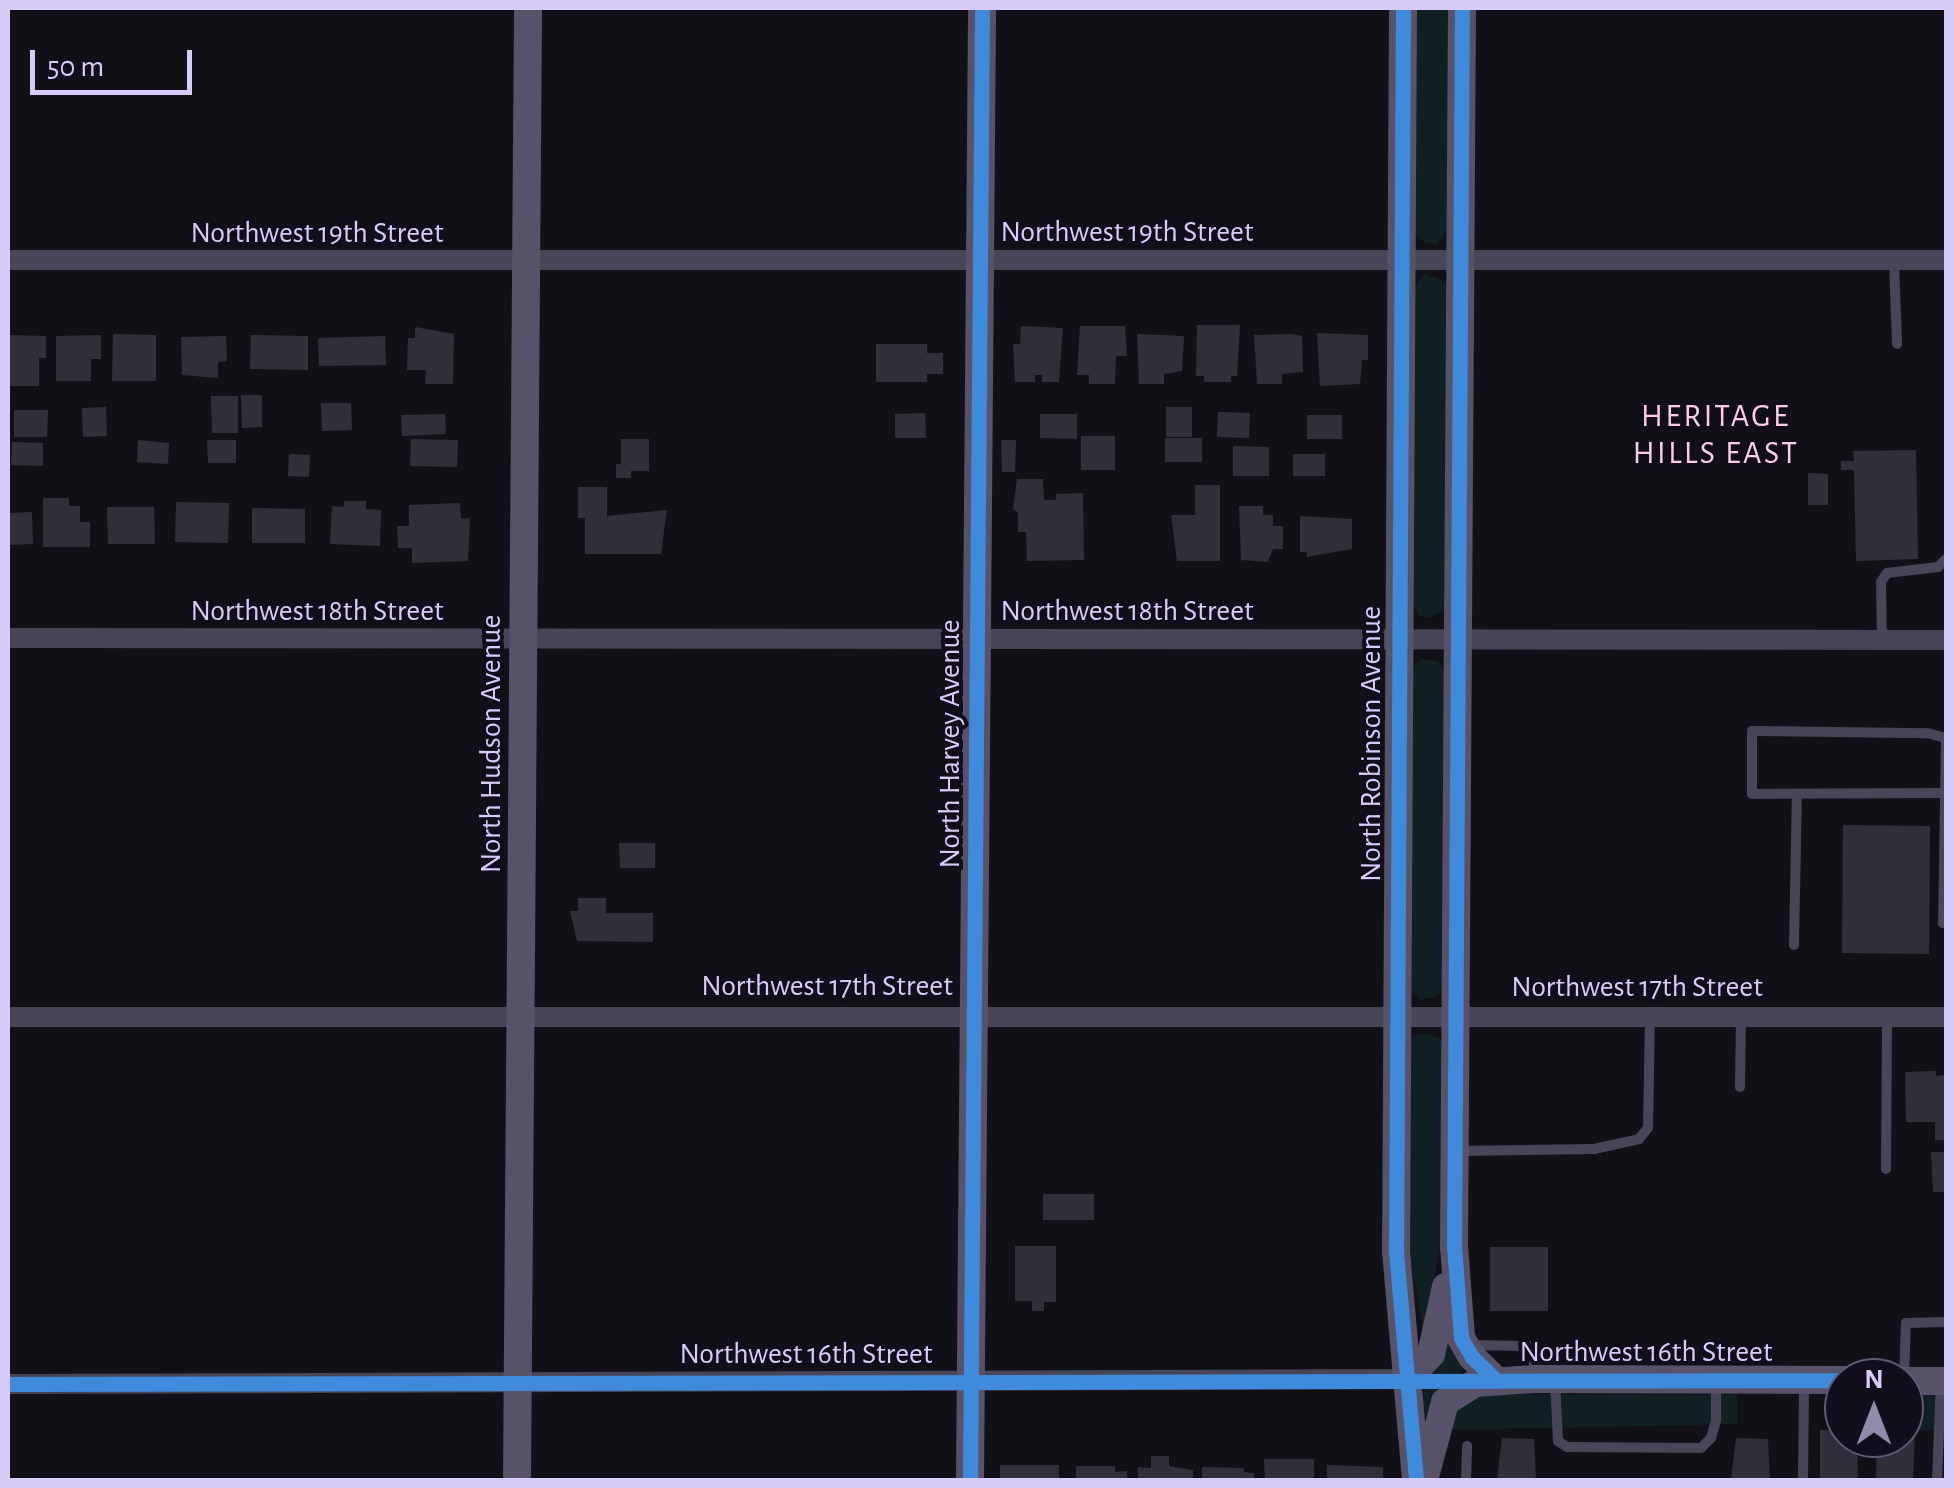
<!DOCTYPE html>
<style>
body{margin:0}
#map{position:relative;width:1954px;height:1488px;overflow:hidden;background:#121017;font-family:"Alegreya Sans",sans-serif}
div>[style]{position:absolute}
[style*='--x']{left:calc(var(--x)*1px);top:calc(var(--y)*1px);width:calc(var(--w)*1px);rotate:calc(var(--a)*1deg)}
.green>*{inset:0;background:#101f21}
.building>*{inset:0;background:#302e39}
.lane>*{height:10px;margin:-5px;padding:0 5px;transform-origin:5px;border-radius:5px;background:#484557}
.street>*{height:20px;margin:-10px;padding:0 10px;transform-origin:10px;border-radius:10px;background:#484557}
.secondary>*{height:28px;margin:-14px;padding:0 14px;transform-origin:14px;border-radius:14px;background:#575269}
.cycleway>*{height:15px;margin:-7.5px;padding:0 7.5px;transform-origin:7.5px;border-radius:7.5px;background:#408adc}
span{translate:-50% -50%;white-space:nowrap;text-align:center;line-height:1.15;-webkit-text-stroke:8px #110d1a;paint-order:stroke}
.street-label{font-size:30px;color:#d7cbf9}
.neighbourhood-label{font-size:32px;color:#f9cde3;letter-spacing:2.5px}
.frame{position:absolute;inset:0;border:10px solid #d7cbf9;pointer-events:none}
.north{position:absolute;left:1824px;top:1358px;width:100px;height:100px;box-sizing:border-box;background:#110d1a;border:2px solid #605973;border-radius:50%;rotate:0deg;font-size:28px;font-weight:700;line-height:40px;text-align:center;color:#d7cbf9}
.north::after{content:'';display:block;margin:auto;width:35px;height:45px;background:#928aaa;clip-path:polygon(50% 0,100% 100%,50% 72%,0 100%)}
.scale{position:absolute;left:30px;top:50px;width:162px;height:45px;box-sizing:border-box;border:5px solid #d7cbf9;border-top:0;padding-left:12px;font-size:30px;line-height:35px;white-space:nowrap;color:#d7cbf9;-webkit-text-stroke:8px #110d1a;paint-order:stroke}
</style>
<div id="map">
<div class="green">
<div style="clip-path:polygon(1414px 8px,1451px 8px,1449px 227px,1437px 244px,1426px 243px,1415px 235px)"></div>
<div style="clip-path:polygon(1425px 274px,1444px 281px,1449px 291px,1446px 599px,1444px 609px,1431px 617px,1421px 617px,1411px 604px,1412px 289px)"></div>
<div style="clip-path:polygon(1422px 659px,1438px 661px,1446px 676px,1445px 981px,1438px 996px,1421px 1000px,1409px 988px,1413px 667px)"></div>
<div style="clip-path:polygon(1421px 1033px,1439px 1038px,1444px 1045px,1442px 1237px,1424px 1333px,1406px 1236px,1408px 1040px)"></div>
<div style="clip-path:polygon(1447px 1337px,1463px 1371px,1443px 1383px,1431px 1399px,1421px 1431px,1424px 1383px)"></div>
<div style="clip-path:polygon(1478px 1394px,1737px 1395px,1737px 1424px,1445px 1430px,1447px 1418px)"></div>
<div style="clip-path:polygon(1904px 1395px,1946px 1395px,1946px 1431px,1904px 1430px)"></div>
</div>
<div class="building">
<div style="clip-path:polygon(1197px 325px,1240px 325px,1237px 376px,1231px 376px,1231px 382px,1204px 382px,1204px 376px,1196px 376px)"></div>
<div style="clip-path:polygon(1021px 326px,1063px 328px,1059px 382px,1042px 382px,1042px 375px,1035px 375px,1035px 382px,1015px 382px,1013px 344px,1020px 344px)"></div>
<div style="clip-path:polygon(1080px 326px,1125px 326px,1127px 356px,1116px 356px,1115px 384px,1089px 384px,1089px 375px,1077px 375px)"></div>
<div style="clip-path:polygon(415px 327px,454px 334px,453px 384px,425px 384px,426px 370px,407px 370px,408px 338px,415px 338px)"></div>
<div style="clip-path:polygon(1317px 333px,1368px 335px,1368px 360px,1362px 360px,1360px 384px,1320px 386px)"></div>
<div style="clip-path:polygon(113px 334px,156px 335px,156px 381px,112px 381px)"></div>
<div style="clip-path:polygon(1137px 334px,1184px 336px,1182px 371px,1164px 374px,1164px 384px,1139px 384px)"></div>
<div style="clip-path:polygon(1292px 334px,1302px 336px,1303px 372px,1282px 374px,1282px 384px,1257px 384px,1254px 335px)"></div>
<div style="clip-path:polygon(8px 335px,46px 336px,46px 358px,39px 358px,39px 386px,8px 386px)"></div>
<div style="clip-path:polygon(101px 335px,101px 359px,91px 359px,91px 381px,56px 381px,56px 336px)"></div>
<div style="clip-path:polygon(251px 335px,308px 336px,308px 370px,250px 369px)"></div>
<div style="clip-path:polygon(226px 336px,227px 361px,218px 362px,218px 378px,182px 375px,181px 337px)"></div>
<div style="clip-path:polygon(385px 336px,386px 365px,319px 366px,318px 338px)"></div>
<div style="clip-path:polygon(876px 344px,927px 344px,927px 353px,943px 353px,943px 374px,927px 374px,927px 382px,876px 382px)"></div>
<div style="clip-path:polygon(241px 395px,262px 395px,262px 427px,242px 428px)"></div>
<div style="clip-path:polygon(211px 396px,238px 396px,238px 433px,212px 433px)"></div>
<div style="clip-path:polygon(321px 403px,351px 403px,352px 430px,322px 431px)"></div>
<div style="clip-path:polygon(106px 407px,107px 436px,83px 437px,82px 408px)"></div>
<div style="clip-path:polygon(1166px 407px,1192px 407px,1192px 437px,1166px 437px)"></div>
<div style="clip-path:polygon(14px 410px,48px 410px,47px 437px,14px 437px)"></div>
<div style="clip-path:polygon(1218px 412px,1250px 413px,1249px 438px,1217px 437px)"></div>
<div style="clip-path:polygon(925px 413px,926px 438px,895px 438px,895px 414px)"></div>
<div style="clip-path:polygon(445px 414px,446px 434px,402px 436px,401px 415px)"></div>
<div style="clip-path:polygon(1040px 414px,1077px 414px,1077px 439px,1040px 438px)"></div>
<div style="clip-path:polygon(1307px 415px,1342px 415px,1342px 439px,1307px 439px)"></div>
<div style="clip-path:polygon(1081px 436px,1115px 436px,1115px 470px,1081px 470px)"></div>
<div style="clip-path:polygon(1165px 438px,1202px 438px,1202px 462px,1165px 462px)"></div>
<div style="clip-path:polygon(411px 439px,458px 440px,457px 467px,410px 466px)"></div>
<div style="clip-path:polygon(621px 439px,649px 439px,649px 471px,631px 471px,631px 478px,616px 478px,616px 464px,621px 464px)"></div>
<div style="clip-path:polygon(138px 440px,169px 443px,168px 464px,137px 462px)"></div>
<div style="clip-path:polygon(207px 440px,236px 440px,236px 463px,208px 463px)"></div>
<div style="clip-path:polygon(1001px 440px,1016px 440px,1015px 472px,1002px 472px)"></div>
<div style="clip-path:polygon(12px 442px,43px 443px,43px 466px,11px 465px)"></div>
<div style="clip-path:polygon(1233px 446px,1269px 447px,1269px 476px,1233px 476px)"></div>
<div style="clip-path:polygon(1916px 450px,1918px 559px,1856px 561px,1854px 470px,1841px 470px,1841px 461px,1854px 461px,1853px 451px)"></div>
<div style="clip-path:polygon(289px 454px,310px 455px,309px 477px,288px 476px)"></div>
<div style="clip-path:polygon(1293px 454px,1325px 454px,1325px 476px,1293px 476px)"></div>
<div style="clip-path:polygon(1808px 473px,1828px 474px,1828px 505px,1808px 505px)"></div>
<div style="clip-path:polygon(1017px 479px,1043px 479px,1044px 500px,1056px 500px,1056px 494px,1083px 493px,1084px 560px,1027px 561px,1026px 532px,1018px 532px,1018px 513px,1013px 509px)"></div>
<div style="clip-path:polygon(1195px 485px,1220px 485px,1220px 561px,1177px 561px,1171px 515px,1195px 515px)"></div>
<div style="clip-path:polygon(578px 487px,607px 487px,607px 516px,667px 510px,661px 554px,585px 554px,585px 518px,578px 518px)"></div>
<div style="clip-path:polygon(43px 498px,69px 498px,69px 506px,80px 506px,80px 522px,90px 522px,90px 547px,43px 547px)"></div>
<div style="clip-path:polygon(344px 501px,366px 501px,366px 509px,381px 510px,380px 546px,330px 544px,332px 506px,344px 507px)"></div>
<div style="clip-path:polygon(176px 502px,229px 503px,228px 543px,175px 542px)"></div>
<div style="clip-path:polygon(460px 503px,461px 519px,470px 518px,468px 561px,412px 563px,412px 548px,398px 548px,397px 526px,409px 526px,409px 505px)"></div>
<div style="clip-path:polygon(1239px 506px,1263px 506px,1263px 515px,1273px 515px,1273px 526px,1283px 526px,1283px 549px,1273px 549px,1268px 562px,1241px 560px)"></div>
<div style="clip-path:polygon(107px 507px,154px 507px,155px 544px,108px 544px)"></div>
<div style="clip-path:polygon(252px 508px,305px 509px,305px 543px,252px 543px)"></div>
<div style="clip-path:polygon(32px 512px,33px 544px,8px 545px,8px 513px)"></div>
<div style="clip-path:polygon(1300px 516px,1352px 519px,1352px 549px,1307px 557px,1307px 552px,1300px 552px)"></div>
<div style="clip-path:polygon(1843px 825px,1930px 826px,1929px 954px,1842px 953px)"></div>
<div style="clip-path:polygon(619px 843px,655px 843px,655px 868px,620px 868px)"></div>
<div style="clip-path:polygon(578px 898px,606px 898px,606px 913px,653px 913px,653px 942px,577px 941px,570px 911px,578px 911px)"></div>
<div style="clip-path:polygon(1936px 1071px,1936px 1076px,1946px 1075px,1946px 1140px,1935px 1140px,1935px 1122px,1906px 1122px,1905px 1072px)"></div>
<div style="clip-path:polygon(1931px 1152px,1946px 1152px,1946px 1192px,1933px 1192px)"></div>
<div style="clip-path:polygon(1043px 1194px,1094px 1194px,1094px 1220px,1043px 1220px)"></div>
<div style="clip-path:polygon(1015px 1246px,1056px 1246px,1056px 1302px,1044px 1302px,1044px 1311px,1032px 1311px,1032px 1301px,1015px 1301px)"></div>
<div style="clip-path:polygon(1490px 1247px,1548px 1247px,1548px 1311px,1490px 1311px)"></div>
<div style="clip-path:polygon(1829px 1421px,1844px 1421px,1844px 1438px,1857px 1438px,1858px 1480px,1820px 1480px,1820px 1430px,1829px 1430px)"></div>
<div style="clip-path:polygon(1904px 1431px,1915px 1431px,1913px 1480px,1876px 1480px,1877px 1438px,1904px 1438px)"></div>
<div style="clip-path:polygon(1502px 1438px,1534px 1439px,1536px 1480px,1497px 1480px)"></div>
<div style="clip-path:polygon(1736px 1438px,1768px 1439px,1770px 1480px,1731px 1480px)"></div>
<div style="clip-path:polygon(1151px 1456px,1169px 1456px,1169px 1466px,1193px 1470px,1193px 1480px,1138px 1480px,1138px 1467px,1151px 1468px)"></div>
<div style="clip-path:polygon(1264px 1459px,1314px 1459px,1314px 1478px,1265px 1480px)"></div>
<div style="clip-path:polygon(1000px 1465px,1059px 1465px,1059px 1480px,1000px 1480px)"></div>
<div style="clip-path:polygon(1327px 1465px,1383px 1467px,1383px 1480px,1327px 1480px)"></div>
<div style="clip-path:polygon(1076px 1466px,1115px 1466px,1115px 1472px,1127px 1471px,1127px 1480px,1076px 1480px)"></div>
<div style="clip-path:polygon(1202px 1467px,1244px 1468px,1244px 1472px,1254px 1473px,1254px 1480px,1202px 1480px)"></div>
</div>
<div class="lane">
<div style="--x:1894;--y:261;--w:83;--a:87.9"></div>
<div style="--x:1882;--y:640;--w:58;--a:-91"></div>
<div style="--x:1881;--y:582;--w:11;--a:-56"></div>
<div style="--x:1887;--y:573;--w:51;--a:-6.7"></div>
<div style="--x:1938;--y:567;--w:11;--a:-45"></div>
<div style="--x:1946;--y:738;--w:185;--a:90.9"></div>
<div style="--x:1943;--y:923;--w:3;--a:0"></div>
<div style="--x:1945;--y:793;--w:193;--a:179.7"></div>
<div style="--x:1752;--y:794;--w:63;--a:-90"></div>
<div style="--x:1752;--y:731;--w:175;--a:0.7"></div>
<div style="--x:1927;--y:733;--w:20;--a:15"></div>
<div style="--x:1794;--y:945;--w:151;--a:-88.9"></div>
<div style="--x:1740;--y:1087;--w:70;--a:-89.2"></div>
<div style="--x:1456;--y:1151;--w:138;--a:-0.8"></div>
<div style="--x:1594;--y:1149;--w:46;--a:-12.5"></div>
<div style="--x:1639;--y:1139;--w:14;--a:-51"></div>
<div style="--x:1648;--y:1128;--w:111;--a:-89"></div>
<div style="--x:1886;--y:1169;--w:152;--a:-89.6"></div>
<div style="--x:1467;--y:1345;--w:67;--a:0.9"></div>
<div style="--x:1534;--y:1346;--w:32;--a:90"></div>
<div style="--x:1904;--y:1377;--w:54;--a:-87.9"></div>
<div style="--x:1906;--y:1323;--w:40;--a:-1.4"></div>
<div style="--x:1555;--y:1380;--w:61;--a:87.2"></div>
<div style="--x:1558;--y:1441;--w:11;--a:34"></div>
<div style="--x:1567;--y:1447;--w:134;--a:0.4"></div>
<div style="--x:1701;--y:1448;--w:14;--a:-45"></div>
<div style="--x:1711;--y:1438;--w:19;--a:-74"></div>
<div style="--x:1716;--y:1420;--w:39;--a:-90"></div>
<div style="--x:1466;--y:1480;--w:34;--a:-88"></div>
<div style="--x:1803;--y:1480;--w:98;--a:-89.4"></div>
<div style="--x:1937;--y:1480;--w:98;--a:-87.7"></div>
</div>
<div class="street">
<div style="--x:8;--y:260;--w:1938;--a:0"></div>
<div style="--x:8;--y:638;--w:1938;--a:0.06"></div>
<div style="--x:8;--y:1017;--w:1938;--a:0"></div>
<div style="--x:8;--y:1384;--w:1399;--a:-0.2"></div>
</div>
<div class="secondary">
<div style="--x:1403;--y:8;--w:1243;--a:90.32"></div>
<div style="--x:1396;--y:1251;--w:230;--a:85"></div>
<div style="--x:1462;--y:8;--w:1238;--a:90.37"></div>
<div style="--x:1454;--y:1246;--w:92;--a:85.6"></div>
<div style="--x:1461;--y:1338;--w:22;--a:60"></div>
<div style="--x:1472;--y:1357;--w:32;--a:44"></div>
<div style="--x:1407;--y:1379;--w:35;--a:-46"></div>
<div style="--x:1431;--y:1354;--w:69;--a:-77.4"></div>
<div style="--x:1904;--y:1381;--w:42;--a:0"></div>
<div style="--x:517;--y:1480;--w:1472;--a:-89.57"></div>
<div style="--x:970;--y:1480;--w:1472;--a:-89.53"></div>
<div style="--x:1424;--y:1480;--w:81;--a:-74.9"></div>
<div style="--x:1445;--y:1402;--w:36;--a:-32"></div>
<div style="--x:1475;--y:1383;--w:59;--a:-3.9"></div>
<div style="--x:1534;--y:1379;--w:310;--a:0.2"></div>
</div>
<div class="cycleway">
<div style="--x:1403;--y:8;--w:1243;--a:90.32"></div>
<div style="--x:1396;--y:1251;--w:230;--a:85"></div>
<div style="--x:1462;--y:8;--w:1238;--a:90.37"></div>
<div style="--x:1454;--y:1246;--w:92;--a:85.6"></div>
<div style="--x:1461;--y:1338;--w:22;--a:60"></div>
<div style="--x:1472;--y:1357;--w:32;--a:44"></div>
<div style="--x:8;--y:1384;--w:1836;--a:-0.12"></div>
<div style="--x:970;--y:1480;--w:1472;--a:-89.53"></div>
</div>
<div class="street-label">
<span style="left:1127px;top:232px">Northwest 19th Street</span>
<span style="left:317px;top:233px">Northwest 19th Street</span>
<span style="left:317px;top:611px">Northwest 18th Street</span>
<span style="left:1127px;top:611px">Northwest 18th Street</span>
<span style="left:491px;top:744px;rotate:-90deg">North Hudson Avenue</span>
<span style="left:950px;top:744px;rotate:-90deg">North Harvey Avenue</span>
<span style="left:1371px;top:744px;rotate:-90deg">North Robinson Avenue</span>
<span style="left:827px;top:986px">Northwest 17th Street</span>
<span style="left:1637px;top:987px">Northwest 17th Street</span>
<span style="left:1646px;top:1352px">Northwest 16th Street</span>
<span style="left:806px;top:1354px">Northwest 16th Street</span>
</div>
<div class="neighbourhood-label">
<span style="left:1716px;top:435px">HERITAGE<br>HILLS EAST</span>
</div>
<div class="frame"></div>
<div class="north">N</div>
<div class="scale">50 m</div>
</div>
